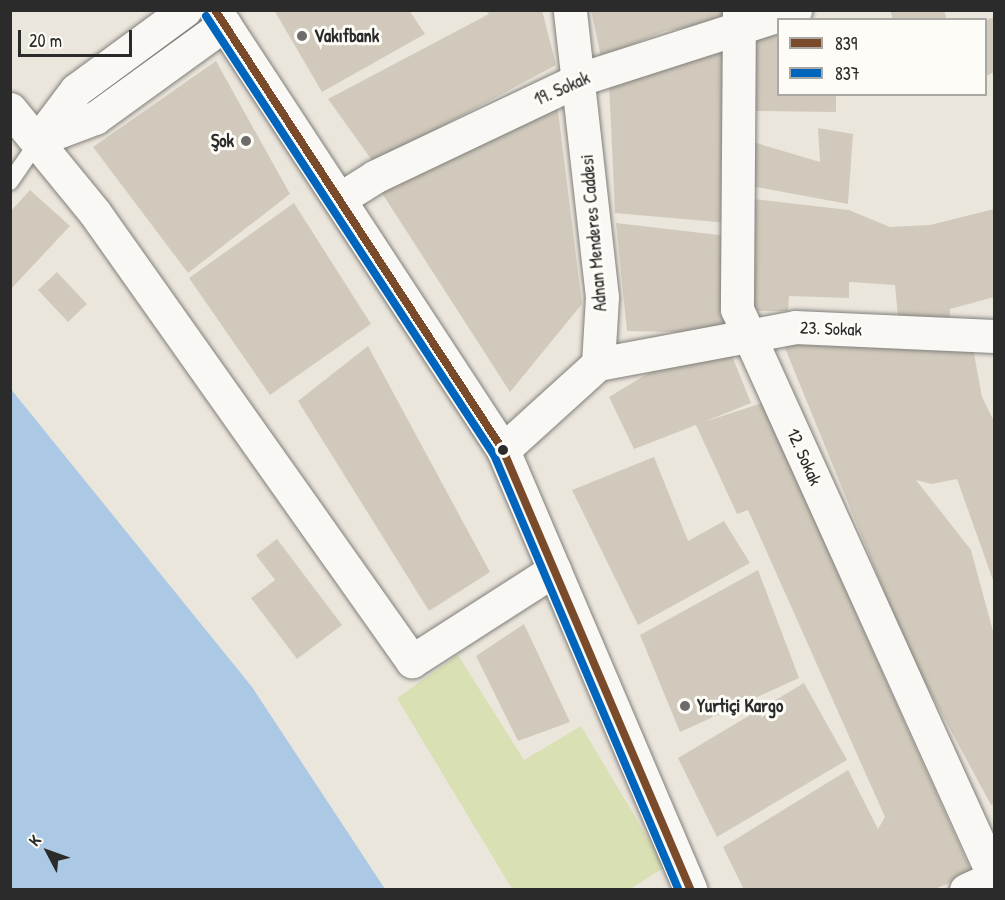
<!DOCTYPE html>
<meta charset="utf-8">
<style>
body{margin:0}
#map{position:relative;width:1005px;height:900px;overflow:hidden;background:#ebe6dc;font-family:"Patrick Hand",sans-serif}
div>[style]{position:absolute}
[style*='--x']{left:calc(var(--x)*1px);top:calc(var(--y)*1px);width:calc(var(--w)*1px);rotate:calc(var(--a)*1deg)}
.green>*{inset:0;background:#d9e0b3}
.water>*{inset:0;background:#abc9e5}
.building>*{inset:0;background:#d1cabc}
.roads{filter:drop-shadow(0 0 2px #817f7b) drop-shadow(0 0 2px #817f7b)}
.lane>*{height:16px;margin:-8px;padding:0 8px;transform-origin:8px;border-radius:8px;background:#f9f8f5}
.street>*{height:33px;margin:-16.5px;padding:0 16.5px;transform-origin:16.5px;border-radius:16.5px;background:#f9f8f5}
.secondary>*{height:33px;margin:-16.5px;padding:0 16.5px;transform-origin:16.5px;border-radius:16.5px;background:#f9f8f5}
.bus-1>*{height:8px;margin:-4px;padding:0 4px;transform-origin:4px;border-radius:4px;background:#7a4b2a}
.bus-2>*{height:8px;margin:-4px;padding:0 4px;transform-origin:4px;border-radius:4px;background:#0065bd}
.dots>*{width:16px;height:16px;translate:-50% -50%;box-sizing:border-box;border:3px solid #fdfcf7;border-radius:50%}
span{translate:-50% -50%;white-space:nowrap;text-align:center;line-height:1.15;-webkit-text-stroke:6px #fdfcf7;paint-order:stroke}
.poi-label{font-size:18px;color:#2b2b2b;font-weight:700}
.left{translate:0 -50%;text-align:left}
.right{translate:-100% -50%;text-align:right}
.street-label{font-size:18px;color:#2b2b2b}
.frame{position:absolute;inset:0;border:12px solid #2b2b2b;pointer-events:none}
.legend{position:absolute;left:777px;top:18px;width:210px;height:78px;box-sizing:border-box;background:#fdfcf7;border:2px solid #a9a8a5;margin:0;padding:8px 10px;list-style:none;font-size:18px;color:#2b2b2b}
.legend li{display:flex;align-items:center;gap:12px;height:30px}
.legend b{width:30px;border:2px solid #a9a8a5}
.north{position:absolute;left:18px;top:822px;width:60px;height:60px;-webkit-text-stroke:4px #fdfcf7;paint-order:stroke;rotate:311deg;font-size:16px;font-weight:700;line-height:24px;text-align:center;color:#2b2b2b}
.north::after{content:'';display:block;margin:auto;width:21px;height:27px;background:#2b2b2b;clip-path:polygon(50% 0,100% 100%,50% 72%,0 100%)}
.scale{position:absolute;left:18px;top:30px;width:114px;height:27px;box-sizing:border-box;border:3px solid #2b2b2b;border-top:0;padding-left:8px;font-size:18px;line-height:21px;white-space:nowrap;color:#2b2b2b;-webkit-text-stroke:4px #fdfcf7;paint-order:stroke}
</style>
<div id="map">
<div class="green">
<div style="clip-path:polygon(458px 655px,524px 760px,581px 726px,665px 867px,630px 889px,512px 889px,397px 698px)"></div>
</div>
<div class="water">
<div style="clip-path:polygon(10px 388px,252px 687px,385px 889px,11px 889px)"></div>
</div>
<div class="building">
<div style="clip-path:polygon(274px 10px,409px 10px,425px 34px,322px 92px)"></div>
<div style="clip-path:polygon(485px 10px,542px 10px,556px 65px,374px 163px,328px 99px,489px 14px)"></div>
<div style="clip-path:polygon(591px 10px,724px 10px,723px 22px,665px 31px,601px 57px)"></div>
<div style="clip-path:polygon(890px 10px,944px 10px,947px 20px,893px 20px)"></div>
<div style="clip-path:polygon(994px 17px,994px 72px,986px 76px,986px 20px)"></div>
<div style="clip-path:polygon(778px 34px,778px 94px,836px 94px,836px 112px,754px 111px,750px 39px)"></div>
<div style="clip-path:polygon(725px 52px,728px 223px,615px 213px,609px 82px)"></div>
<div style="clip-path:polygon(216px 61px,290px 194px,188px 273px,93px 147px)"></div>
<div style="clip-path:polygon(557px 103px,582px 304px,510px 392px,380px 190px)"></div>
<div style="clip-path:polygon(818px 128px,853px 134px,848px 204px,751px 186px,753px 142px,820px 162px)"></div>
<div style="clip-path:polygon(30px 190px,70px 226px,10px 290px,10px 212px)"></div>
<div style="clip-path:polygon(753px 199px,849px 210px,890px 227px,930px 225px,994px 209px,994px 297px,950px 309px,950px 319px,898px 317px,895px 285px,849px 282px,849px 298px,789px 296px,788px 311px,754px 311px)"></div>
<div style="clip-path:polygon(294px 203px,371px 324px,270px 395px,189px 278px)"></div>
<div style="clip-path:polygon(616px 223px,727px 236px,725px 333px,627px 331px)"></div>
<div style="clip-path:polygon(57px 272px,87px 304px,68px 322px,38px 290px)"></div>
<div style="clip-path:polygon(781px 338px,972px 343px,982px 397px,994px 421px,994px 583px,957px 479px,931px 484px,916px 480px,971px 550px,994px 635px,994px 804px,991px 805px,910px 655px)"></div>
<div style="clip-path:polygon(368px 346px,490px 572px,429px 611px,298px 401px)"></div>
<div style="clip-path:polygon(732px 356px,751px 403px,704px 422px,762px 403px,972px 873px,933px 890px,744px 890px,723px 847px,848px 770px,878px 829px,885px 817px,748px 510px,737px 514px,696px 425px,634px 449px,609px 397px,662px 365px)"></div>
<div style="clip-path:polygon(654px 457px,688px 541px,724px 521px,750px 563px,638px 625px,572px 490px)"></div>
<div style="clip-path:polygon(277px 539px,342px 625px,297px 659px,251px 598px,275px 580px,256px 555px)"></div>
<div style="clip-path:polygon(758px 570px,799px 678px,680px 732px,640px 635px)"></div>
<div style="clip-path:polygon(524px 624px,570px 722px,518px 741px,476px 656px)"></div>
<div style="clip-path:polygon(804px 683px,847px 760px,717px 837px,678px 758px)"></div>
</div>
<div class="roads">
<div class="lane">
<div style="--x:10;--y:182;--w:51;--a:-55.4"></div>
</div>
<div class="street">
<div style="--x:185;--y:10;--w:135;--a:143.7"></div>
<div style="--x:76;--y:90;--w:61;--a:127.1"></div>
<div style="--x:39;--y:139;--w:60;--a:-20.6"></div>
<div style="--x:95;--y:118;--w:160;--a:-35.9"></div>
<div style="--x:739;--y:10;--w:299;--a:90.4"></div>
<div style="--x:737;--y:309;--w:623;--a:65.65"></div>
<div style="--x:10;--y:109;--w:134;--a:50.7"></div>
<div style="--x:95;--y:213;--w:549;--a:54.72"></div>
<div style="--x:412;--y:661;--w:169;--a:-32.7"></div>
<div style="--x:341;--y:198;--w:39;--a:-32"></div>
<div style="--x:374;--y:177;--w:228;--a:-25.4"></div>
<div style="--x:580;--y:79;--w:226;--a:-17.8"></div>
<div style="--x:598;--y:364;--w:200;--a:-10.6"></div>
<div style="--x:795;--y:327;--w:199;--a:2.6"></div>
<div style="--x:966;--y:890;--w:31;--a:-25"></div>
</div>
<div class="secondary">
<div style="--x:215;--y:10;--w:526;--a:56.79"></div>
<div style="--x:503;--y:450;--w:478;--a:66.9"></div>
<div style="--x:503;--y:450;--w:128;--a:-42.2"></div>
<div style="--x:598;--y:364;--w:67;--a:-86.6"></div>
<div style="--x:602;--y:297;--w:289;--a:-96.4"></div>
</div>
</div>
<div class="bus-1">
<div style="--x:215;--y:10;--w:526;--a:56.79"></div>
<div style="--x:503;--y:450;--w:478;--a:66.9"></div>
</div>
<div class="bus-2">
<div style="--x:206;--y:16;--w:525;--a:56.73"></div>
<div style="--x:494;--y:455;--w:473;--a:67"></div>
</div>
<div class="dots">
<div style="left:302px;top:36px;background:#6e6c69"></div>
<div style="left:246px;top:141px;background:#6e6c69"></div>
<div style="left:503px;top:450px;background:#2b2b2b"></div>
<div style="left:685px;top:706px;background:#6e6c69"></div>
</div>
<div class="poi-label">
<span class="left" style="left:314px;top:36px">Vakıfbank</span>
<span class="right" style="left:234px;top:141px">Şok</span>
<span class="left" style="left:697px;top:706px">Yurtiçi Kargo</span>
</div>
<div class="street-label">
<span style="left:562px;top:89px;rotate:-24deg">19. Sokak</span>
<span style="left:594px;top:233px;rotate:-95deg">Adnan Menderes Caddesi</span>
<span style="left:831px;top:329px;rotate:2deg">23. Sokak</span>
<span style="left:804px;top:457px;rotate:66deg">12. Sokak</span>
</div>
<div class="frame"></div>
<ul class="legend">
<li><b style="height:8px;background:#7a4b2a"></b>839</li>
<li><b style="height:8px;background:#0065bd"></b>837</li>
</ul>
<div class="north">K</div>
<div class="scale">20 m</div>
</div>
